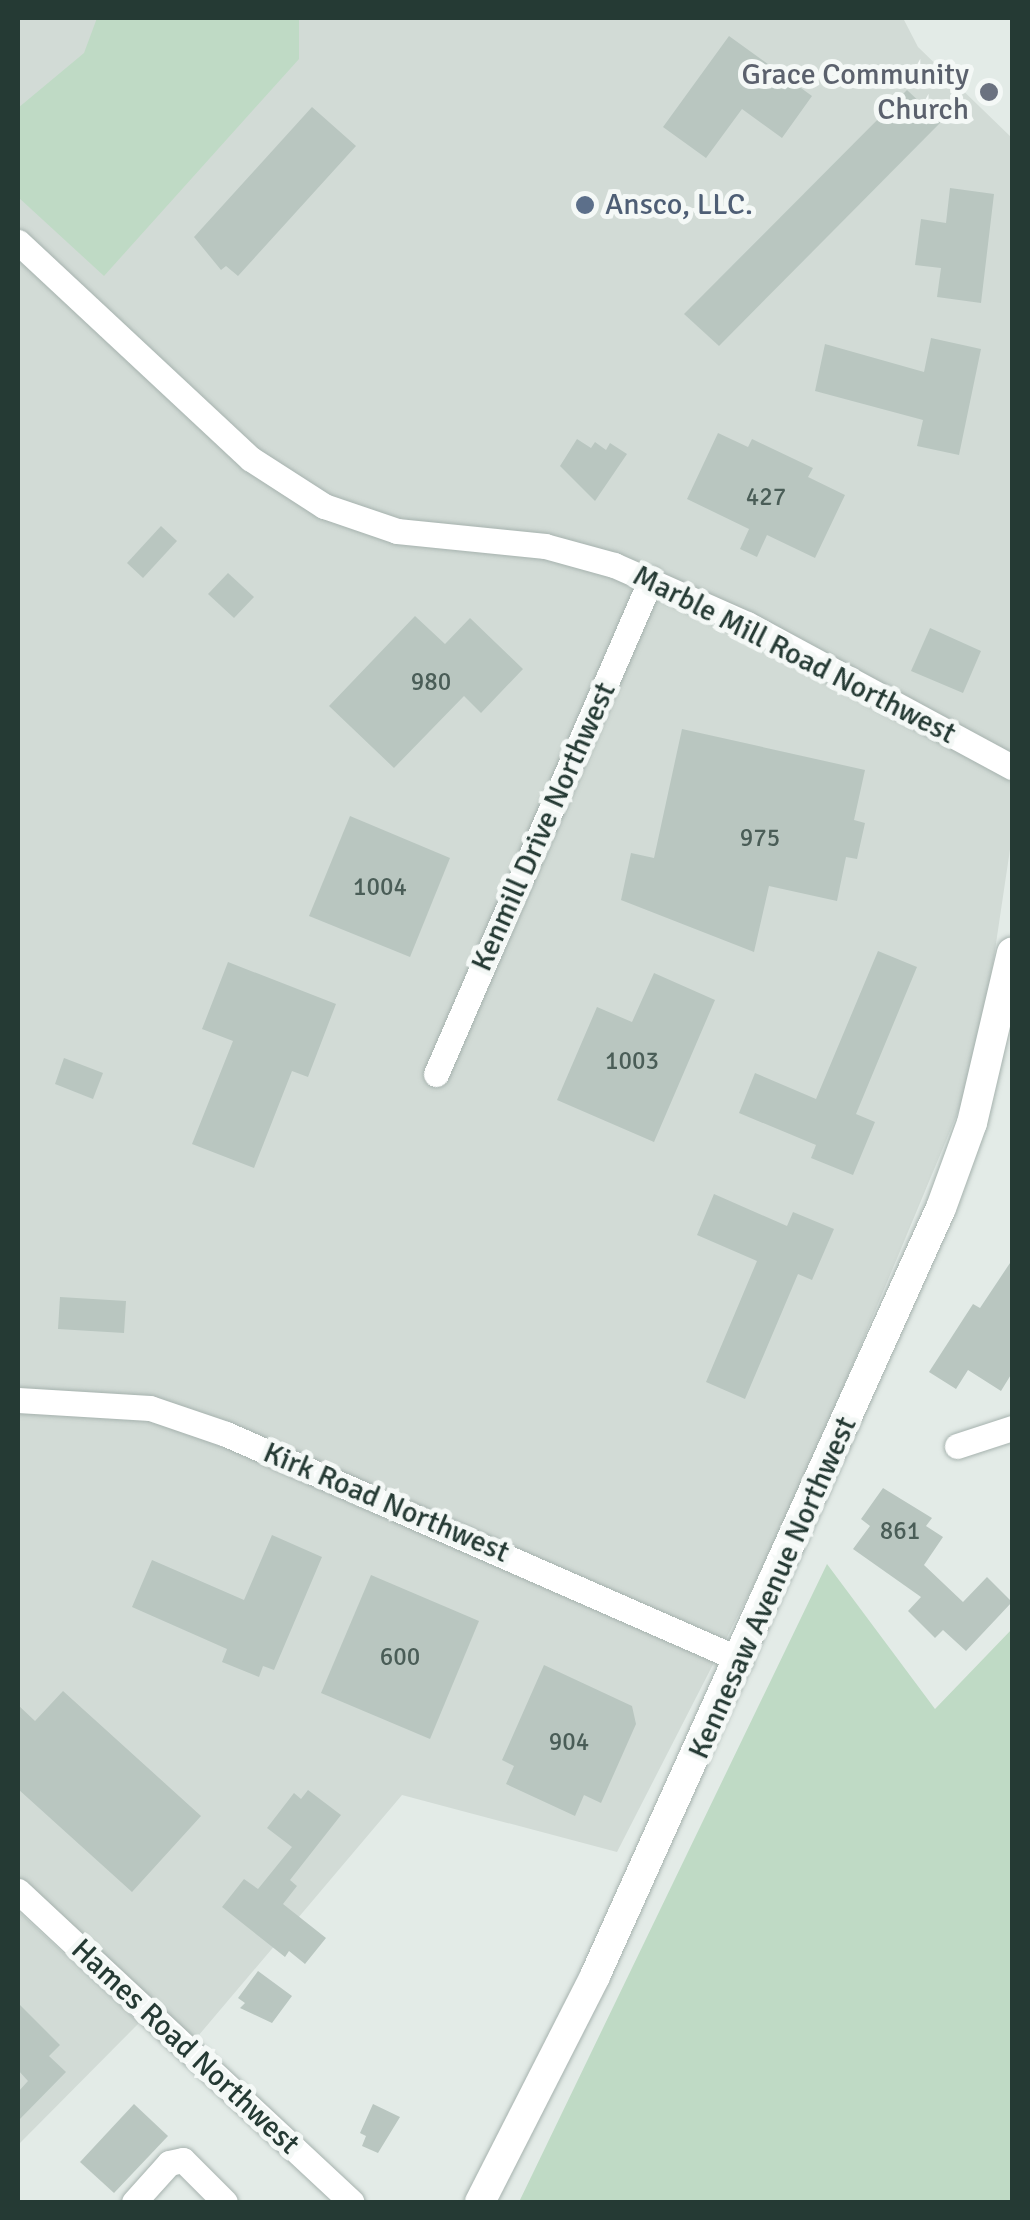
<!DOCTYPE html>
<style>
body{margin:0}
#map{position:relative;width:1030px;height:2220px;overflow:hidden;background:#e3ebe7;font-family:Signika,sans-serif}
div>[style]{position:absolute}
[style*='--x']{left:calc(var(--x)*1px);top:calc(var(--y)*1px);width:calc(var(--w)*1px);rotate:calc(var(--a)*1deg)}
.built>*{inset:0;background:#d2dbd6}
.green>*{inset:0;background:#bfdac5}
.building>*{inset:0;background:#b9c6c0}
.roads{filter:drop-shadow(0 0 2px #a6b2ae) drop-shadow(0 0 2px #a6b2ae)}
.street>*{height:25px;margin:-12.5px;padding:0 12.5px;transform-origin:12.5px;border-radius:12.5px;background:#fff}
.secondary>*{height:30px;margin:-15px;padding:0 15px;transform-origin:15px;border-radius:15px;background:#fff}
.dots>*{width:28px;height:28px;translate:-50% -50%;box-sizing:border-box;border:5px solid #f4f8f6;border-radius:50%}
span{translate:-50% -50%;white-space:nowrap;text-align:center;line-height:1.15;-webkit-text-stroke:10px #f4f8f6;paint-order:stroke}
.number-label{font-size:25px;color:#4a5d57}
.number-label span{-webkit-text-stroke-width:0}
.worship-label{font-size:30px;color:#5b616d}
.right{translate:-100% -50%;text-align:right}
.service-label{font-size:30px;color:#4e5e75}
.left{translate:0 -50%;text-align:left}
.street-label{font-size:30px;color:#253a34}
.frame{position:absolute;inset:0;border:20px solid #253a34;pointer-events:none}
</style>
<div id="map">
<div class="built">
<div style="clip-path:polygon(18px 18px,903px 18px,918px 47px,1012px 138px,1012px 836px,978px 1064px,792px 1510px,617px 1852px,402px 1795px,193px 2042px,18px 1879px)"></div>
<div style="clip-path:polygon(18px 1911px,139px 2023px,18px 2145px)"></div>
</div>
<div class="green">
<div style="clip-path:polygon(97px 18px,299px 18px,299px 59px,104px 276px,18px 197px,18px 108px,84px 53px)"></div>
<div style="clip-path:polygon(827px 1564px,935px 1709px,1012px 1629px,1012px 2202px,519px 2202px)"></div>
</div>
<div class="building">
<div style="clip-path:polygon(729px 36px,812px 96px,782px 138px,742px 109px,706px 158px,663px 127px)"></div>
<div style="clip-path:polygon(907px 90px,941px 122px,719px 346px,684px 314px)"></div>
<div style="clip-path:polygon(312px 107px,356px 146px,238px 276px,226px 266px,221px 270px,194px 237px)"></div>
<div style="clip-path:polygon(950px 188px,994px 194px,981px 303px,937px 297px,941px 268px,915px 265px,921px 219px,946px 223px)"></div>
<div style="clip-path:polygon(931px 338px,981px 349px,959px 455px,917px 446px,923px 420px,815px 391px,825px 344px,924px 372px)"></div>
<div style="clip-path:polygon(718px 433px,748px 447px,752px 439px,813px 468px,808px 477px,845px 495px,815px 558px,767px 535px,757px 557px,740px 549px,749px 529px,687px 499px)"></div>
<div style="clip-path:polygon(577px 439px,591px 448px,595px 442px,606px 450px,610px 443px,627px 454px,595px 501px,560px 466px)"></div>
<div style="clip-path:polygon(161px 526px,177px 541px,143px 578px,127px 563px)"></div>
<div style="clip-path:polygon(228px 573px,254px 597px,234px 618px,208px 594px)"></div>
<div style="clip-path:polygon(415px 616px,445px 644px,470px 618px,523px 669px,481px 713px,464px 696px,394px 768px,329px 706px)"></div>
<div style="clip-path:polygon(930px 628px,981px 651px,963px 693px,911px 671px)"></div>
<div style="clip-path:polygon(682px 729px,865px 770px,854px 820px,865px 823px,857px 859px,846px 857px,837px 901px,769px 886px,754px 952px,621px 900px,631px 853px,654px 858px)"></div>
<div style="clip-path:polygon(350px 816px,450px 858px,410px 957px,309px 916px)"></div>
<div style="clip-path:polygon(878px 951px,917px 967px,856px 1114px,875px 1122px,853px 1175px,811px 1158px,816px 1145px,739px 1113px,755px 1073px,816px 1099px)"></div>
<div style="clip-path:polygon(228px 962px,336px 1004px,308px 1077px,292px 1071px,254px 1168px,192px 1144px,233px 1041px,202px 1029px)"></div>
<div style="clip-path:polygon(654px 973px,715px 1000px,654px 1142px,557px 1100px,597px 1007px,632px 1022px)"></div>
<div style="clip-path:polygon(64px 1058px,103px 1073px,93px 1099px,55px 1084px)"></div>
<div style="clip-path:polygon(714px 1194px,787px 1226px,793px 1212px,834px 1229px,812px 1280px,798px 1274px,745px 1399px,706px 1382px,757px 1261px,697px 1235px)"></div>
<div style="clip-path:polygon(1012px 1260px,1012px 1373px,1001px 1391px,968px 1370px,956px 1389px,929px 1372px,973px 1304px,980px 1308px)"></div>
<div style="clip-path:polygon(60px 1297px,126px 1301px,124px 1333px,58px 1329px)"></div>
<div style="clip-path:polygon(883px 1488px,932px 1518px,926px 1526px,943px 1537px,924px 1565px,963px 1602px,987px 1577px,1012px 1602px,966px 1651px,943px 1630px,935px 1638px,908px 1611px,921px 1597px,853px 1549px,870px 1526px,861px 1519px)"></div>
<div style="clip-path:polygon(272px 1535px,322px 1557px,274px 1670px,263px 1666px,259px 1677px,222px 1662px,227px 1649px,132px 1607px,152px 1560px,244px 1600px)"></div>
<div style="clip-path:polygon(371px 1575px,479px 1621px,430px 1739px,321px 1693px)"></div>
<div style="clip-path:polygon(544px 1665px,632px 1706px,636px 1724px,601px 1803px,584px 1795px,575px 1816px,506px 1784px,514px 1766px,502px 1760px)"></div>
<div style="clip-path:polygon(63px 1691px,201px 1816px,132px 1892px,18px 1789px,18px 1705px,35px 1721px)"></div>
<div style="clip-path:polygon(308px 1790px,341px 1815px,290px 1880px,297px 1886px,283px 1904px,326px 1938px,305px 1964px,289px 1951px,285px 1957px,222px 1907px,244px 1879px,258px 1889px,292px 1847px,267px 1828px,294px 1793px,301px 1799px)"></div>
<div style="clip-path:polygon(258px 1971px,292px 1996px,272px 2023px,240px 2008px,245px 2003px,238px 1998px)"></div>
<div style="clip-path:polygon(18px 2003px,60px 2045px,49px 2056px,66px 2072px,18px 2121px,18px 2092px,28px 2081px,18px 2070px)"></div>
<div style="clip-path:polygon(134px 2104px,168px 2136px,114px 2193px,80px 2162px)"></div>
<div style="clip-path:polygon(373px 2104px,400px 2117px,378px 2153px,362px 2146px,366px 2136px,360px 2133px)"></div>
</div>
<div class="roads">
<div class="street">
<div style="--x:18;--y:242;--w:318;--a:43"></div>
<div style="--x:251;--y:459;--w:87;--a:32.8"></div>
<div style="--x:324;--y:506;--w:77;--a:18.9"></div>
<div style="--x:397;--y:531;--w:149;--a:5.8"></div>
<div style="--x:545;--y:546;--w:72;--a:15.4"></div>
<div style="--x:614;--y:565;--w:145;--a:23.9"></div>
<div style="--x:747;--y:624;--w:301;--a:28.4"></div>
<div style="--x:436;--y:1074;--w:540;--a:-66.52"></div>
<div style="--x:18;--y:1400;--w:132;--a:3.5"></div>
<div style="--x:150;--y:1408;--w:80;--a:18.9"></div>
<div style="--x:226;--y:1434;--w:562;--a:23.69"></div>
<div style="--x:957;--y:1446;--w:58;--a:-18.1"></div>
<div style="--x:18;--y:1891;--w:456;--a:43"></div>
<div style="--x:134;--y:2202;--w:52;--a:-48.1"></div>
<div style="--x:169;--y:2163;--w:14;--a:-12"></div>
<div style="--x:183;--y:2160;--w:59;--a:45"></div>
</div>
<div class="secondary">
<div style="--x:480;--y:2202;--w:254;--a:-63"></div>
<div style="--x:595;--y:1976;--w:842;--a:-65.75"></div>
<div style="--x:941;--y:1208;--w:90;--a:-70"></div>
<div style="--x:972;--y:1123;--w:175;--a:-76.8"></div>
</div>
</div>
<div class="dots">
<div style="left:989px;top:92px;background:#6b7280"></div>
<div style="left:585px;top:205px;background:#5c6f8a"></div>
</div>
<div class="number-label">
<span style="left:766px;top:497px">427</span>
<span style="left:431px;top:682px">980</span>
<span style="left:760px;top:838px">975</span>
<span style="left:380px;top:887px">1004</span>
<span style="left:632px;top:1061px">1003</span>
<span style="left:900px;top:1531px">861</span>
<span style="left:400px;top:1657px">600</span>
<span style="left:569px;top:1742px">904</span>
</div>
<div class="worship-label">
<span class="right" style="left:969px;top:92px">Grace Community<br>Church</span>
</div>
<div class="service-label">
<span class="left" style="left:605px;top:205px">Ansco, LLC.</span>
</div>
<div class="street-label">
<span style="left:794px;top:655px;rotate:27deg">Marble Mill Road Northwest</span>
<span style="left:544px;top:827px;rotate:-66deg">Kenmill Drive Northwest</span>
<span style="left:386px;top:1503px;rotate:23deg">Kirk Road Northwest</span>
<span style="left:773px;top:1588px;rotate:-66deg">Kennesaw Avenue Northwest</span>
<span style="left:185px;top:2047px;rotate:43deg">Hames Road Northwest</span>
</div>
<div class="frame"></div>
</div>
